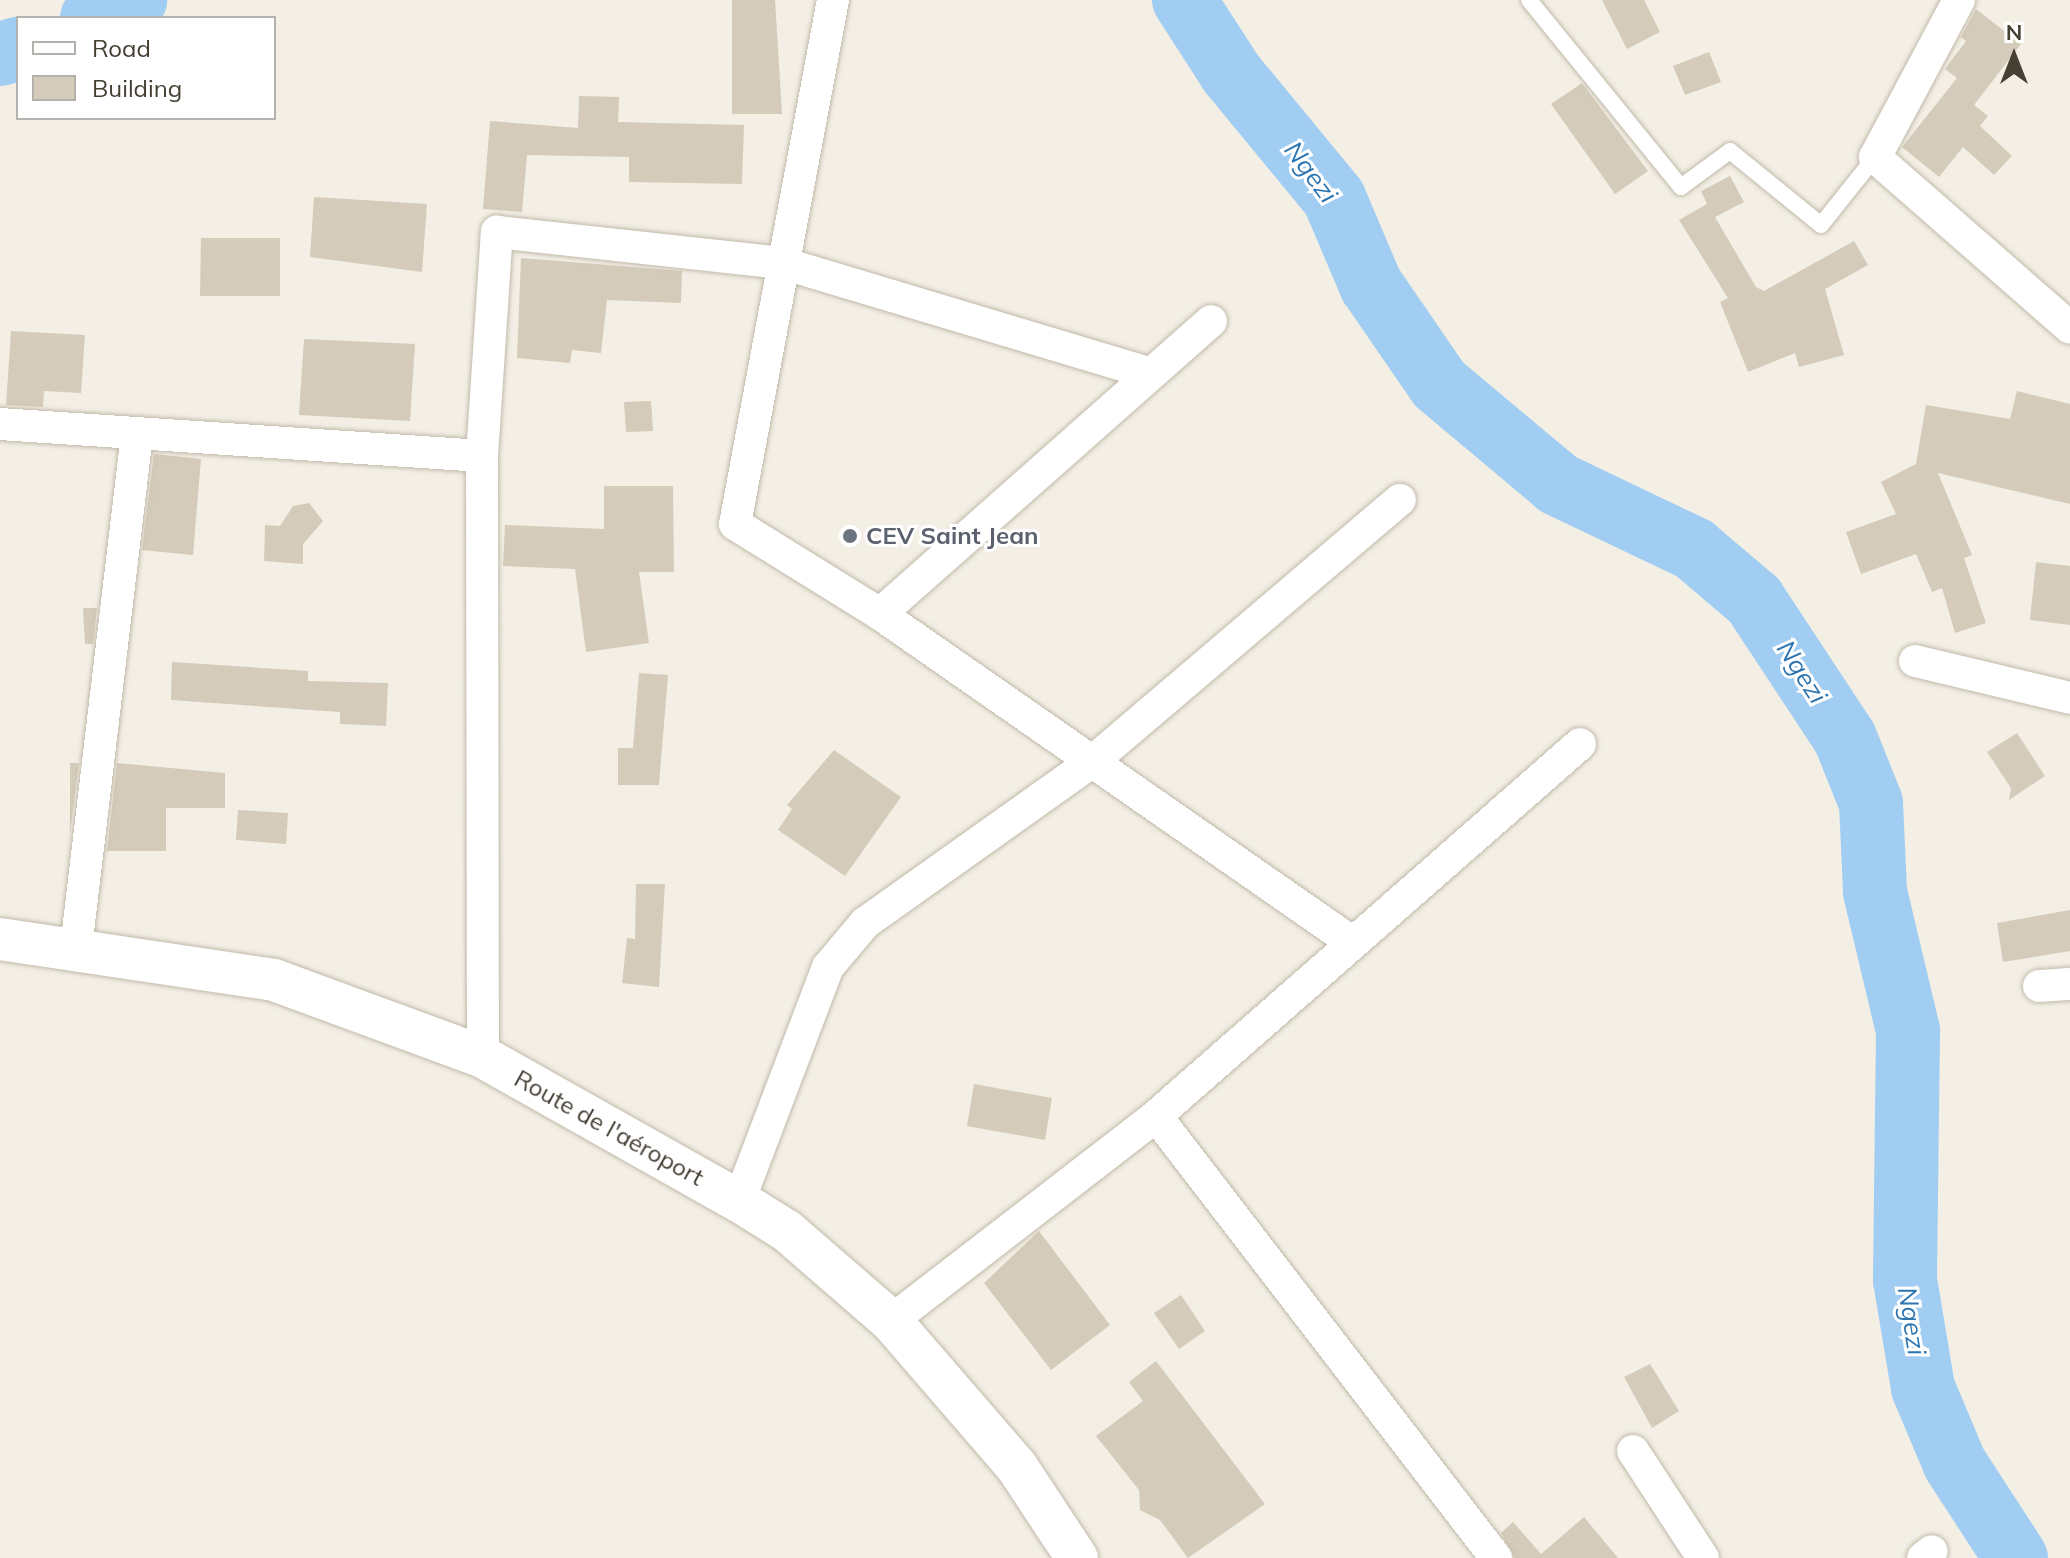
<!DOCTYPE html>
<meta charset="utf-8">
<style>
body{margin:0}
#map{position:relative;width:2070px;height:1558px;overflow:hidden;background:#f3efe5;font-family:Mulish,sans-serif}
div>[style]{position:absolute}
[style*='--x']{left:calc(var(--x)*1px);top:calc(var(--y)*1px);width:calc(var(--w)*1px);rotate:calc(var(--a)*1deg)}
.river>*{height:64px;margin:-32px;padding:0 32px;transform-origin:32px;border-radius:32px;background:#a0cdf1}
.building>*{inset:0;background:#d4cbba}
.roads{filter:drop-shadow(0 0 2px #c1baaa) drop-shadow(0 0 2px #c1baaa)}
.service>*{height:16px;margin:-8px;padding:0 8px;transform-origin:8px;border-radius:8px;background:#fff}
.minor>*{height:32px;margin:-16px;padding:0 16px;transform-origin:16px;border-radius:16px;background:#fff}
.tertiary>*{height:42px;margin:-21px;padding:0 21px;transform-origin:21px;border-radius:21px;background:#fff}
.dots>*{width:22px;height:22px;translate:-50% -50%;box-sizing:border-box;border:4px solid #fff;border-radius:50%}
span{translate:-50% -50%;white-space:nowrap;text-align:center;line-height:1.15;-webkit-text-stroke:6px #fff;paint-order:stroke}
.worship-label{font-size:24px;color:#5b616d;font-weight:700}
.left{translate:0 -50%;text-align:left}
.street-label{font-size:24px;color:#453f34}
.water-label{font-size:26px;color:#2d75b1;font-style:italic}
.legend{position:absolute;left:16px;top:16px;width:260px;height:104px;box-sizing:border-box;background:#fff;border:2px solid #b5b2ae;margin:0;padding:10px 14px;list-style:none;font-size:24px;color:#453f34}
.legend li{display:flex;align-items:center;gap:16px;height:40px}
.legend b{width:40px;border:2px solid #b5b2ae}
.north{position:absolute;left:1974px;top:16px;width:80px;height:80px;-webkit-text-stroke:6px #fff;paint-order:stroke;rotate:0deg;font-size:22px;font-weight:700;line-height:32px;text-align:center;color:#453f34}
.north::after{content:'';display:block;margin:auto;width:28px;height:36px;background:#453f34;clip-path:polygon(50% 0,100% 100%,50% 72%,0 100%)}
</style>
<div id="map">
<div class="river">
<div style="--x:1184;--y:0;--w:87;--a:57.2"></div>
<div style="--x:1231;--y:73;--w:162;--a:50.5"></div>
<div style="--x:1334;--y:198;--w:95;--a:67"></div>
<div style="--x:1371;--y:285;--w:120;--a:55.5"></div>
<div style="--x:1439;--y:384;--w:155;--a:40"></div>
<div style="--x:1558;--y:484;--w:151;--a:25.5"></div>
<div style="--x:1694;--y:549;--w:79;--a:40.4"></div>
<div style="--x:1754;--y:600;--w:165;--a:56.6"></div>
<div style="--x:1845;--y:738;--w:70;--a:68.2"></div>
<div style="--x:1871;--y:803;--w:89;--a:87.4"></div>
<div style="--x:1875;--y:892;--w:143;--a:76.6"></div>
<div style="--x:1908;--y:1031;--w:249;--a:90.7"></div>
<div style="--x:1905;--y:1280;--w:109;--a:80.5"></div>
<div style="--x:1923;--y:1388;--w:82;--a:67.2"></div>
<div style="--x:1955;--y:1464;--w:112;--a:57"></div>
<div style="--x:92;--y:18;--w:47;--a:-22.7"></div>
<div style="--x:0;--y:54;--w:19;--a:-16"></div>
</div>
<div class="building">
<div style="clip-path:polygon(732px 0,775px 0,782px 114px,732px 114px)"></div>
<div style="clip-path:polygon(1602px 0,1644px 0,1660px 32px,1627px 49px)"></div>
<div style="clip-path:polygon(1976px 9px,2021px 44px,1974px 105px,1988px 116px,1980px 126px,2012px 156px,1994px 175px,1963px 147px,1939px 177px,1902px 147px,1957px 78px,1945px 69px,1966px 41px,1961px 37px)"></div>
<div style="clip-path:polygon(1709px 52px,1721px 82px,1685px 95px,1673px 66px)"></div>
<div style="clip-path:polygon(1582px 83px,1648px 171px,1615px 194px,1551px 104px)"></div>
<div style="clip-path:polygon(579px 96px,619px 97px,618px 122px,744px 125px,742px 184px,629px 182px,629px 157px,527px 155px,522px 212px,483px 209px,490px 121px,578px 128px)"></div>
<div style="clip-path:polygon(1730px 176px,1744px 202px,1715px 217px,1756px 287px,1764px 291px,1854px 241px,1868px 265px,1825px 289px,1844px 355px,1799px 367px,1795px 353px,1748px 372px,1720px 302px,1728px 298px,1679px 220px,1707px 204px,1701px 191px)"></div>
<div style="clip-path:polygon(314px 197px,427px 204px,422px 272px,310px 257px)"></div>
<div style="clip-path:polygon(201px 238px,280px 238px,280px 296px,200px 296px)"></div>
<div style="clip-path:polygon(521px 258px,682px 271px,681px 303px,607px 300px,601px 353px,572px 350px,570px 363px,517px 358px)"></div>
<div style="clip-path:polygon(11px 331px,85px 335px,81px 393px,44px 391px,43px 407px,6px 405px)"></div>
<div style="clip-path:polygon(304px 339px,415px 344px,410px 421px,299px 415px)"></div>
<div style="clip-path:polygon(2017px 391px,2070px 404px,2070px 504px,1938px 473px,1972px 555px,1964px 558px,1986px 623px,1955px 633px,1942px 588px,1932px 592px,1916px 554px,1861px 574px,1846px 532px,1896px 514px,1881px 482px,1916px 464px,1926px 405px,2010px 419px)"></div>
<div style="clip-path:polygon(651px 401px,653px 431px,626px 432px,624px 402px)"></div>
<div style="clip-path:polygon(154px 454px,201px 459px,193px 555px,142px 550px)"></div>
<div style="clip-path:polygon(604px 486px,673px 486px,674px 572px,639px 572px,649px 643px,586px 652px,575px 569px,503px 566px,505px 525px,604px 529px)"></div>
<div style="clip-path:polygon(309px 503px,323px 521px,303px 544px,303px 564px,264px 561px,265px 525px,280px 526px,293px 506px)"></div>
<div style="clip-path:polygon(2036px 562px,2070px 566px,2070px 625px,2030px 620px)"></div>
<div style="clip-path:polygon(83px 608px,97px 608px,93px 644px,85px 644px)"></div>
<div style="clip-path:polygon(172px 662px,308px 671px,308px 681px,388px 683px,386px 726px,340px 724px,340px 712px,171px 700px)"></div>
<div style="clip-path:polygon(639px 673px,668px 675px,659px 785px,618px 785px,618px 748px,633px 748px)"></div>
<div style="clip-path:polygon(2017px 733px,2045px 776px,2009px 800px,2011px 788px,1987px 752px)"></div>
<div style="clip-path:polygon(834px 750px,901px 797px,845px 876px,778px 830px,792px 809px,787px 805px)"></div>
<div style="clip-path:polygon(70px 763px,79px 763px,70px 833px)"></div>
<div style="clip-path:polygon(117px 763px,225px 773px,225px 808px,166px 808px,166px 851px,107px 851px)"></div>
<div style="clip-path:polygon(238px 810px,288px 813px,286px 844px,236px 840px)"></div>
<div style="clip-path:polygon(636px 884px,665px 884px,659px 987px,622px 983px,627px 938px,635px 939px)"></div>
<div style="clip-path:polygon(2070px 910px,2070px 951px,2003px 962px,1997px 923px)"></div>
<div style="clip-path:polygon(974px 1084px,1052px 1098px,1045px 1140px,967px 1126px)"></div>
<div style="clip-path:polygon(1039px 1231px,1110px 1325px,1051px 1370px,984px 1283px)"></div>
<div style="clip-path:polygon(1181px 1295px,1205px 1331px,1179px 1349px,1154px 1313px)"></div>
<div style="clip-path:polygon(1156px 1361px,1265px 1504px,1188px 1558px,1160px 1520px,1140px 1510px,1139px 1490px,1096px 1436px,1143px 1401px,1129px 1382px)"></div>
<div style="clip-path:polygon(1650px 1364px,1679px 1411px,1652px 1428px,1624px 1377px)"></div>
<div style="clip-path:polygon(1584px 1517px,1618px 1558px,1515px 1558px,1501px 1533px,1513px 1522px,1541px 1554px)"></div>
</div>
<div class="roads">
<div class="service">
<div style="--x:1529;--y:0;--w:241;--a:50.9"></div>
<div style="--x:1681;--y:187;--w:61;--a:-36.3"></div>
<div style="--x:1730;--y:151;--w:117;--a:39.1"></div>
<div style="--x:1821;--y:225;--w:87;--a:-51.5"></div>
</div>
<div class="minor">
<div style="--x:833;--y:0;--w:533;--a:100.59"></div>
<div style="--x:735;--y:524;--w:171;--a:31.8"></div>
<div style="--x:880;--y:614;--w:576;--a:34.82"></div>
<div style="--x:1959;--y:0;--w:178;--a:118.1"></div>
<div style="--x:1875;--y:157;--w:259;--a:41.2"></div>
<div style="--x:0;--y:424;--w:483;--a:3.8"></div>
<div style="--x:880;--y:614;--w:442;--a:-41.5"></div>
<div style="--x:1915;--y:661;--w:159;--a:13.4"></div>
<div style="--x:76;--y:948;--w:518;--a:-83.23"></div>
<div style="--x:2039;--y:986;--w:31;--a:-4"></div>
<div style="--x:483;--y:1057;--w:601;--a:-90.1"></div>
<div style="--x:482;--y:456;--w:225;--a:-86.2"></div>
<div style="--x:497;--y:232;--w:287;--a:6.2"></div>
<div style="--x:782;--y:263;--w:385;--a:16.7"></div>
<div style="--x:1156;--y:1116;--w:558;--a:52.43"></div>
<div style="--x:739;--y:1201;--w:250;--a:-69.2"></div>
<div style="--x:828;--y:967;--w:57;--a:-49.9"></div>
<div style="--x:865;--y:923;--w:280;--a:-35.4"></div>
<div style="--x:1093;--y:761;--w:403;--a:-40.4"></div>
<div style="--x:891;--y:1321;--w:335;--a:-37.7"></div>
<div style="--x:1156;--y:1116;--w:564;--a:-41.26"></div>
<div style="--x:1633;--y:1451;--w:128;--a:56.8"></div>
<div style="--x:1923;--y:1558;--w:11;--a:-38"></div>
</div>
<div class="tertiary">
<div style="--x:0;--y:939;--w:277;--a:8.5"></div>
<div style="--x:274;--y:980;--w:223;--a:20.2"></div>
<div style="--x:483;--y:1057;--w:294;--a:29.4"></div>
<div style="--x:739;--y:1201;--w:57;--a:32"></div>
<div style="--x:787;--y:1231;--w:138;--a:40.9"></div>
<div style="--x:891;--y:1321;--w:193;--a:49.2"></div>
<div style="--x:1017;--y:1467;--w:109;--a:56.6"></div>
</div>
</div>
<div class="dots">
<div style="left:850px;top:536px;background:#6b7280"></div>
</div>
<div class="worship-label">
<span class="left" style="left:866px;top:536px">CEV Saint Jean</span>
</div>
<div class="street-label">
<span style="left:609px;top:1128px;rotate:29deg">Route de l'aéroport</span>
</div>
<div class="water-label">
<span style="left:1311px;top:172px;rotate:53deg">Ngezi</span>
<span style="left:1802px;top:672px;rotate:57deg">Ngezi</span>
<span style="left:1912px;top:1321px;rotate:81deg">Ngezi</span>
</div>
<ul class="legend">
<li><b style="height:10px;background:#fff"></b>Road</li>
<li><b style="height:22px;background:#d4cbba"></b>Building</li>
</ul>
<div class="north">N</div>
</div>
